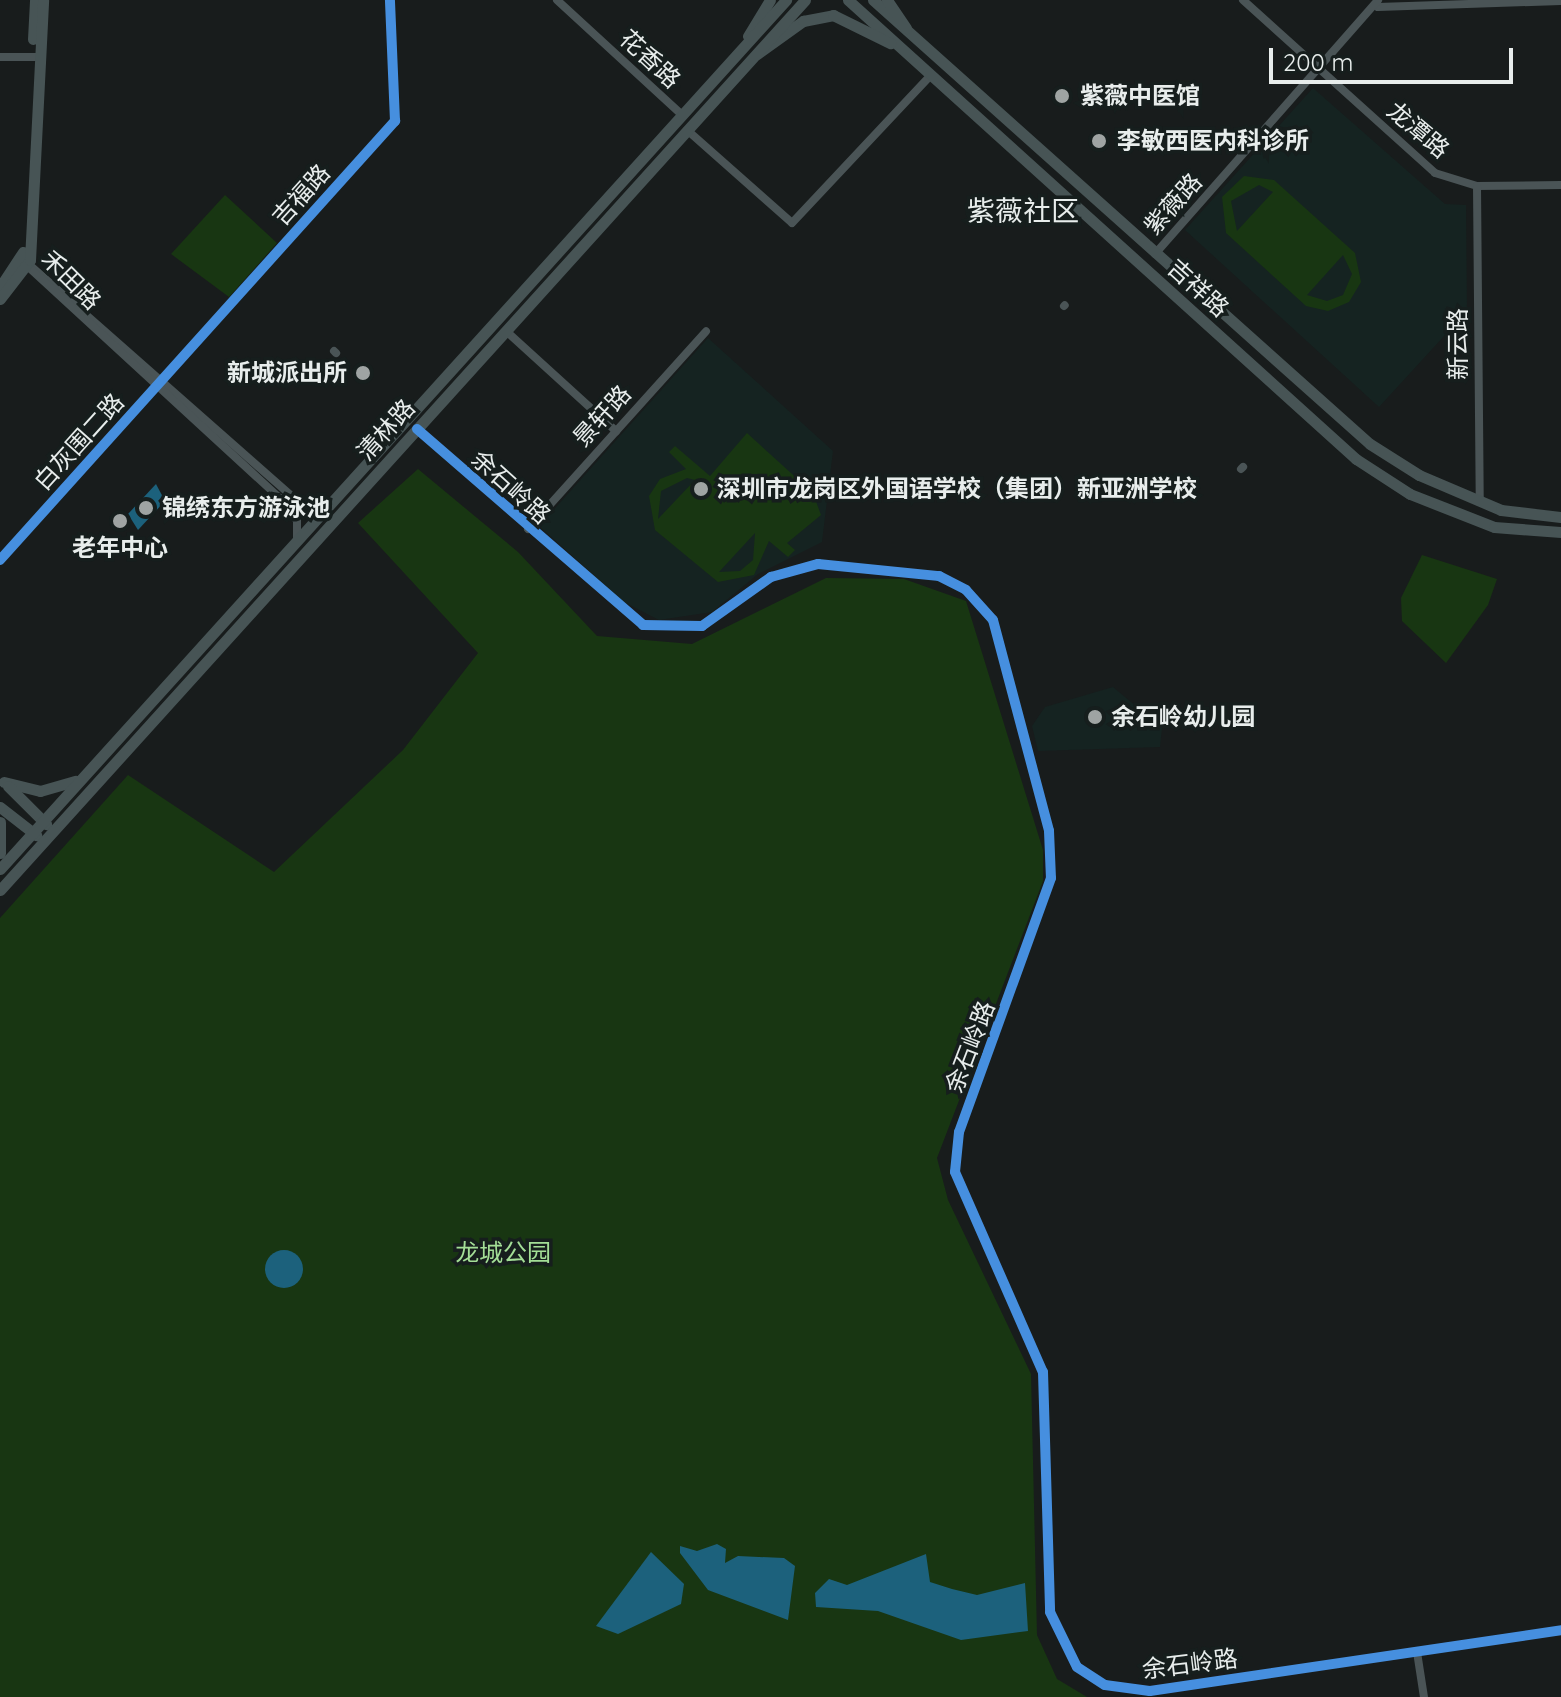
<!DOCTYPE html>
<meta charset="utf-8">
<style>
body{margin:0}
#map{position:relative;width:1561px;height:1697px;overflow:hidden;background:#181c1c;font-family:Quicksand,"Noto Sans SC",sans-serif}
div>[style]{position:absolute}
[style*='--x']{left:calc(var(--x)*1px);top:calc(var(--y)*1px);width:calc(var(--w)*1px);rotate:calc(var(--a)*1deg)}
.built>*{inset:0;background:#152321}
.green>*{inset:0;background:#183612}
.water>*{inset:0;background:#1c617c}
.round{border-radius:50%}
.street>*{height:8px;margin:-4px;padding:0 4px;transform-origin:4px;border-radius:4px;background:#4a5456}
.secondary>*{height:11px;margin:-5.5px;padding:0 5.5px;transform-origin:5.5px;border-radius:5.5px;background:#475455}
.cycleway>*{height:10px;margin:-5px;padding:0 5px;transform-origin:5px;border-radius:5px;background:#468fdf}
.dots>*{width:22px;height:22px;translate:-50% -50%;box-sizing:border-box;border:4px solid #161e1d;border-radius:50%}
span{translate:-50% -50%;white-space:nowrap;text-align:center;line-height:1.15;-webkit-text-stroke:7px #161e1d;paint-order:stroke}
.street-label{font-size:24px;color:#e8edec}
.poi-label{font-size:24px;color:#e8edec;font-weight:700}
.left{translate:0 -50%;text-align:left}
.right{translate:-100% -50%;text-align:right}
.park-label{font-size:24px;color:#a3de96}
.quarter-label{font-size:28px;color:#e8edec}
.scale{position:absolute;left:1269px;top:48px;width:244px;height:36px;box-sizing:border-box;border:4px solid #e8edec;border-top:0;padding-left:10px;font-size:24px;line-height:28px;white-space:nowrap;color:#e8edec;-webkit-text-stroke:6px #161e1d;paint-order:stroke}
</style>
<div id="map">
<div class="built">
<div style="clip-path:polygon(1313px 88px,1445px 204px,1466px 205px,1467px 311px,1379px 407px,1185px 230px)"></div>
<div style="clip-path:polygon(708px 338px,833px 451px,822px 542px,758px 574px,712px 612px,659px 620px,624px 602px,539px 526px)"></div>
<div style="clip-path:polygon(1113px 687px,1162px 728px,1160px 747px,1038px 751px,1032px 726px,1045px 707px)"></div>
</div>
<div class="green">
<div style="clip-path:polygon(evenodd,1244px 176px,1274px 180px,1355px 253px,1361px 282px,1349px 302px,1328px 311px,1306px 306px,1226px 233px,1222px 197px,1244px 176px,1259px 185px,1273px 192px,1237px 231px,1231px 201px,1259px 185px,1244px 176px,1343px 255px,1352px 274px,1343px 295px,1327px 301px,1307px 295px,1343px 255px)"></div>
<div style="clip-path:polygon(225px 195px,277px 243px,229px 297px,171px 254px)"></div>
<div style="clip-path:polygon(evenodd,747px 433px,813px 493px,821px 515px,787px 543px,795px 550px,788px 557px,769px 541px,754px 575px,718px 582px,655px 530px,649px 496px,660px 479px,686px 469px,669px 452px,675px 446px,710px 476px,747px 433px,687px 478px,695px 480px,658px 519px,661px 491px,687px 478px,747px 433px,755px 533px,753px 560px,740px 571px,719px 572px,755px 533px)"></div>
<div style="clip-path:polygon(418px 469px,518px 552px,597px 636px,692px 644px,826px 578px,904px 579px,966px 601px,1043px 850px,1043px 881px,937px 1158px,948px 1200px,1031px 1374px,1037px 1635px,1057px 1679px,1087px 1697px,0 1697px,0 918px,128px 775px,274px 872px,403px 750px,478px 653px,358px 523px)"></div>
<div style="clip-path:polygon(1422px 555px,1497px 579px,1488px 605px,1446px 663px,1402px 621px,1401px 598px)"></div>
</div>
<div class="water">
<div style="clip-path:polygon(156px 484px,165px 501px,138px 530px,128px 514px)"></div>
<div class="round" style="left:265px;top:1250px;width:38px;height:38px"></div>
<div style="clip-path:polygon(717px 1544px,726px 1549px,725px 1563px,738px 1556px,784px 1558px,795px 1566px,788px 1620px,708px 1590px,680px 1553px,680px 1546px,697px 1551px)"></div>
<div style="clip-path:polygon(651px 1552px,684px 1584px,681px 1604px,618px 1634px,596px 1626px)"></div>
<div style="clip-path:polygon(926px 1554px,930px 1582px,952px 1589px,977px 1595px,1025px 1583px,1028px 1631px,961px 1640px,878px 1611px,816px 1607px,815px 1593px,829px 1579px,847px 1585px)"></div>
</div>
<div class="street">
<div style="--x:557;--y:0;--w:170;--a:42.6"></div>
<div style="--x:1243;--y:0;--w:258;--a:42"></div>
<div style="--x:1435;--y:173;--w:44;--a:17.2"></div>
<div style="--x:1477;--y:186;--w:84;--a:-0.7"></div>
<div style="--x:1378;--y:7;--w:183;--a:-1.9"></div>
<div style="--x:0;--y:57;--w:40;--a:0"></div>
<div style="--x:687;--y:130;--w:140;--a:41.5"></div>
<div style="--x:792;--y:223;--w:203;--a:-46.8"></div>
<div style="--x:1477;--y:186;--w:315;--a:89.5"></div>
<div style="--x:1155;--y:254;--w:338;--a:-48.7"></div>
<div style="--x:25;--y:261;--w:357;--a:41.4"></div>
<div style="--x:293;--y:497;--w:20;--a:27"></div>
<div style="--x:311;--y:506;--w:19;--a:-6"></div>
<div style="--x:23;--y:262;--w:357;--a:42.6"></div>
<div style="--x:286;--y:504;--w:20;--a:57"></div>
<div style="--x:297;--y:521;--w:19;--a:90"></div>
<div style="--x:1064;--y:306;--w:1;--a:-45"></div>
<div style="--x:506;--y:331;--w:149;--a:42.3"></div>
<div style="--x:334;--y:351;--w:3;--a:45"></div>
<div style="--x:417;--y:429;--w:299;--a:40.9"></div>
<div style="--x:643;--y:625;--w:59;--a:1"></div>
<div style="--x:702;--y:626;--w:85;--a:-35.4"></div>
<div style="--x:771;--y:577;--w:49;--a:-15.5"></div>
<div style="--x:818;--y:564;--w:122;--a:5.7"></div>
<div style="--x:939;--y:576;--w:30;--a:27"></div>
<div style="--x:966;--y:590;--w:40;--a:48"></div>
<div style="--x:993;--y:620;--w:218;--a:75.1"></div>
<div style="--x:1049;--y:831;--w:47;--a:87.6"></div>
<div style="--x:1051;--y:878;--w:270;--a:109.9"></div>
<div style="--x:959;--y:1132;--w:40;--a:95.7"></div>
<div style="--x:955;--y:1172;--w:219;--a:66.3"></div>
<div style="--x:1043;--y:1372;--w:240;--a:88.3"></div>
<div style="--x:1050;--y:1612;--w:61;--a:63.9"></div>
<div style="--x:1077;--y:1667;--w:33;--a:33"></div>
<div style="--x:1105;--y:1685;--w:45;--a:7.6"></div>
<div style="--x:1150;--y:1691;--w:416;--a:-8.4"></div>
<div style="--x:1241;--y:469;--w:3;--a:-45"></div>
<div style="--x:528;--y:529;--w:266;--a:-48"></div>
<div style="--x:0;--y:560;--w:591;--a:-48.02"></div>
<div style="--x:395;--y:121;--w:121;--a:-92.4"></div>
<div style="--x:1417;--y:1652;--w:46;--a:81.2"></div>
</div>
<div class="secondary">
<div style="--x:848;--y:0;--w:685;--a:42.1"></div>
<div style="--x:1356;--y:459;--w:64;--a:32.9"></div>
<div style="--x:1410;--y:494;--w:90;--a:21.4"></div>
<div style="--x:1494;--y:527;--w:67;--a:4.3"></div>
<div style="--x:873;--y:0;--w:666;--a:41.78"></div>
<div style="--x:1370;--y:444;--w:58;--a:32.3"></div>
<div style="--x:1419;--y:475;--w:89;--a:23.1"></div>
<div style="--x:1501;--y:510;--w:60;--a:6.7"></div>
<div style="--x:887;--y:0;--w:34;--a:56"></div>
<div style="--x:748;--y:36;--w:42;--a:-58.6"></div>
<div style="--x:33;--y:39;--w:39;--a:-87"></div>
<div style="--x:757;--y:54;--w:57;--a:-35.7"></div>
<div style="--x:803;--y:21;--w:31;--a:-11"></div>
<div style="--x:833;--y:15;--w:64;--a:26.2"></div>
<div style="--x:0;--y:287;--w:42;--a:-56.7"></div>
<div style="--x:0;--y:299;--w:49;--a:-52.4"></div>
<div style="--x:30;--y:260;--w:260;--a:-87.1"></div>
<div style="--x:4;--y:782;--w:37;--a:14"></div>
<div style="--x:40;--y:791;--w:37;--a:-16"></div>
<div style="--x:8;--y:786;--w:54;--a:45"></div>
<div style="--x:0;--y:807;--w:46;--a:37.9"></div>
<div style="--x:0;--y:822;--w:31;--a:90"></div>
<div style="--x:0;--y:869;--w:1172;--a:-47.87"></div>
<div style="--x:0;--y:890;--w:1200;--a:-47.87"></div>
</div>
<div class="cycleway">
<div style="--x:417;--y:429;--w:299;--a:40.9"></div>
<div style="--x:643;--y:625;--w:59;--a:1"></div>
<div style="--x:702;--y:626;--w:85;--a:-35.4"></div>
<div style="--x:771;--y:577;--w:49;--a:-15.5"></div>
<div style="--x:818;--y:564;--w:122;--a:5.7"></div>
<div style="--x:939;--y:576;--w:30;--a:27"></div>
<div style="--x:966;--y:590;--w:40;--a:48"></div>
<div style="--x:993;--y:620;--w:218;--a:75.1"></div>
<div style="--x:1049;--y:831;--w:47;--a:87.6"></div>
<div style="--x:1051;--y:878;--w:270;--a:109.9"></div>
<div style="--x:959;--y:1132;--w:40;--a:95.7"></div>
<div style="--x:955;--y:1172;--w:219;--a:66.3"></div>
<div style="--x:1043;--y:1372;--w:240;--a:88.3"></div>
<div style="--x:1050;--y:1612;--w:61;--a:63.9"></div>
<div style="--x:1077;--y:1667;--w:33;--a:33"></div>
<div style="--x:1105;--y:1685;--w:45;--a:7.6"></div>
<div style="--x:1150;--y:1691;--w:416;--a:-8.4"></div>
<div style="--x:0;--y:560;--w:591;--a:-48.02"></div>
<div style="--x:395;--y:121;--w:121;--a:-92.4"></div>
</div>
<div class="dots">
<div style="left:1062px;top:96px;background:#9fa4a3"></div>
<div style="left:1099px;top:141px;background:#9fa4a3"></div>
<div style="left:363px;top:373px;background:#9fa4a3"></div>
<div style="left:701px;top:489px;background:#9fa4a3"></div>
<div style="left:146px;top:508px;background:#9fa4a3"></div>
<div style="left:120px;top:521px;background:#9fa4a3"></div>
<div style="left:1095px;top:717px;background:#9fa4a3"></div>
</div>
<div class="street-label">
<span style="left:650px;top:59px;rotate:43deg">花香路</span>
<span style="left:1418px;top:130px;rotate:40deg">龙潭路</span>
<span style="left:301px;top:195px;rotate:-48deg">吉福路</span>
<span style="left:1173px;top:204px;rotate:-48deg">紫薇路</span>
<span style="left:71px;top:280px;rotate:45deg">禾田路</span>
<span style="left:1198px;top:288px;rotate:42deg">吉祥路</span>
<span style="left:1458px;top:344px;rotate:-90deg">新云路</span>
<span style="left:602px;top:416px;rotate:-48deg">景轩路</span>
<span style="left:386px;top:430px;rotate:-48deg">清林路</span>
<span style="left:79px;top:442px;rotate:-48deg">白灰围二路</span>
<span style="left:511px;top:487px;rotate:42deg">余石岭路</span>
<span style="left:970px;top:1047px;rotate:-69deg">余石岭路</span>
<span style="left:1190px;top:1664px;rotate:-7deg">余石岭路</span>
</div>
<div class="poi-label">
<span class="left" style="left:1080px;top:96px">紫薇中医馆</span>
<span class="left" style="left:1117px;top:141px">李敏西医内科诊所</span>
<span class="right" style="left:347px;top:373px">新城派出所</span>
<span class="left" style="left:717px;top:489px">深圳市龙岗区外国语学校（集团）新亚洲学校</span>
<span class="left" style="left:162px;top:508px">锦绣东方游泳池</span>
<span style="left:120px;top:548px">老年中心</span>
<span class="left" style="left:1111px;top:717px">余石岭幼儿园</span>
</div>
<div class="park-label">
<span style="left:503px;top:1253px">龙城公园</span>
</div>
<div class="quarter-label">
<span style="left:1023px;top:211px">紫薇社区</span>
</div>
<div class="scale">200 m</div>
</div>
